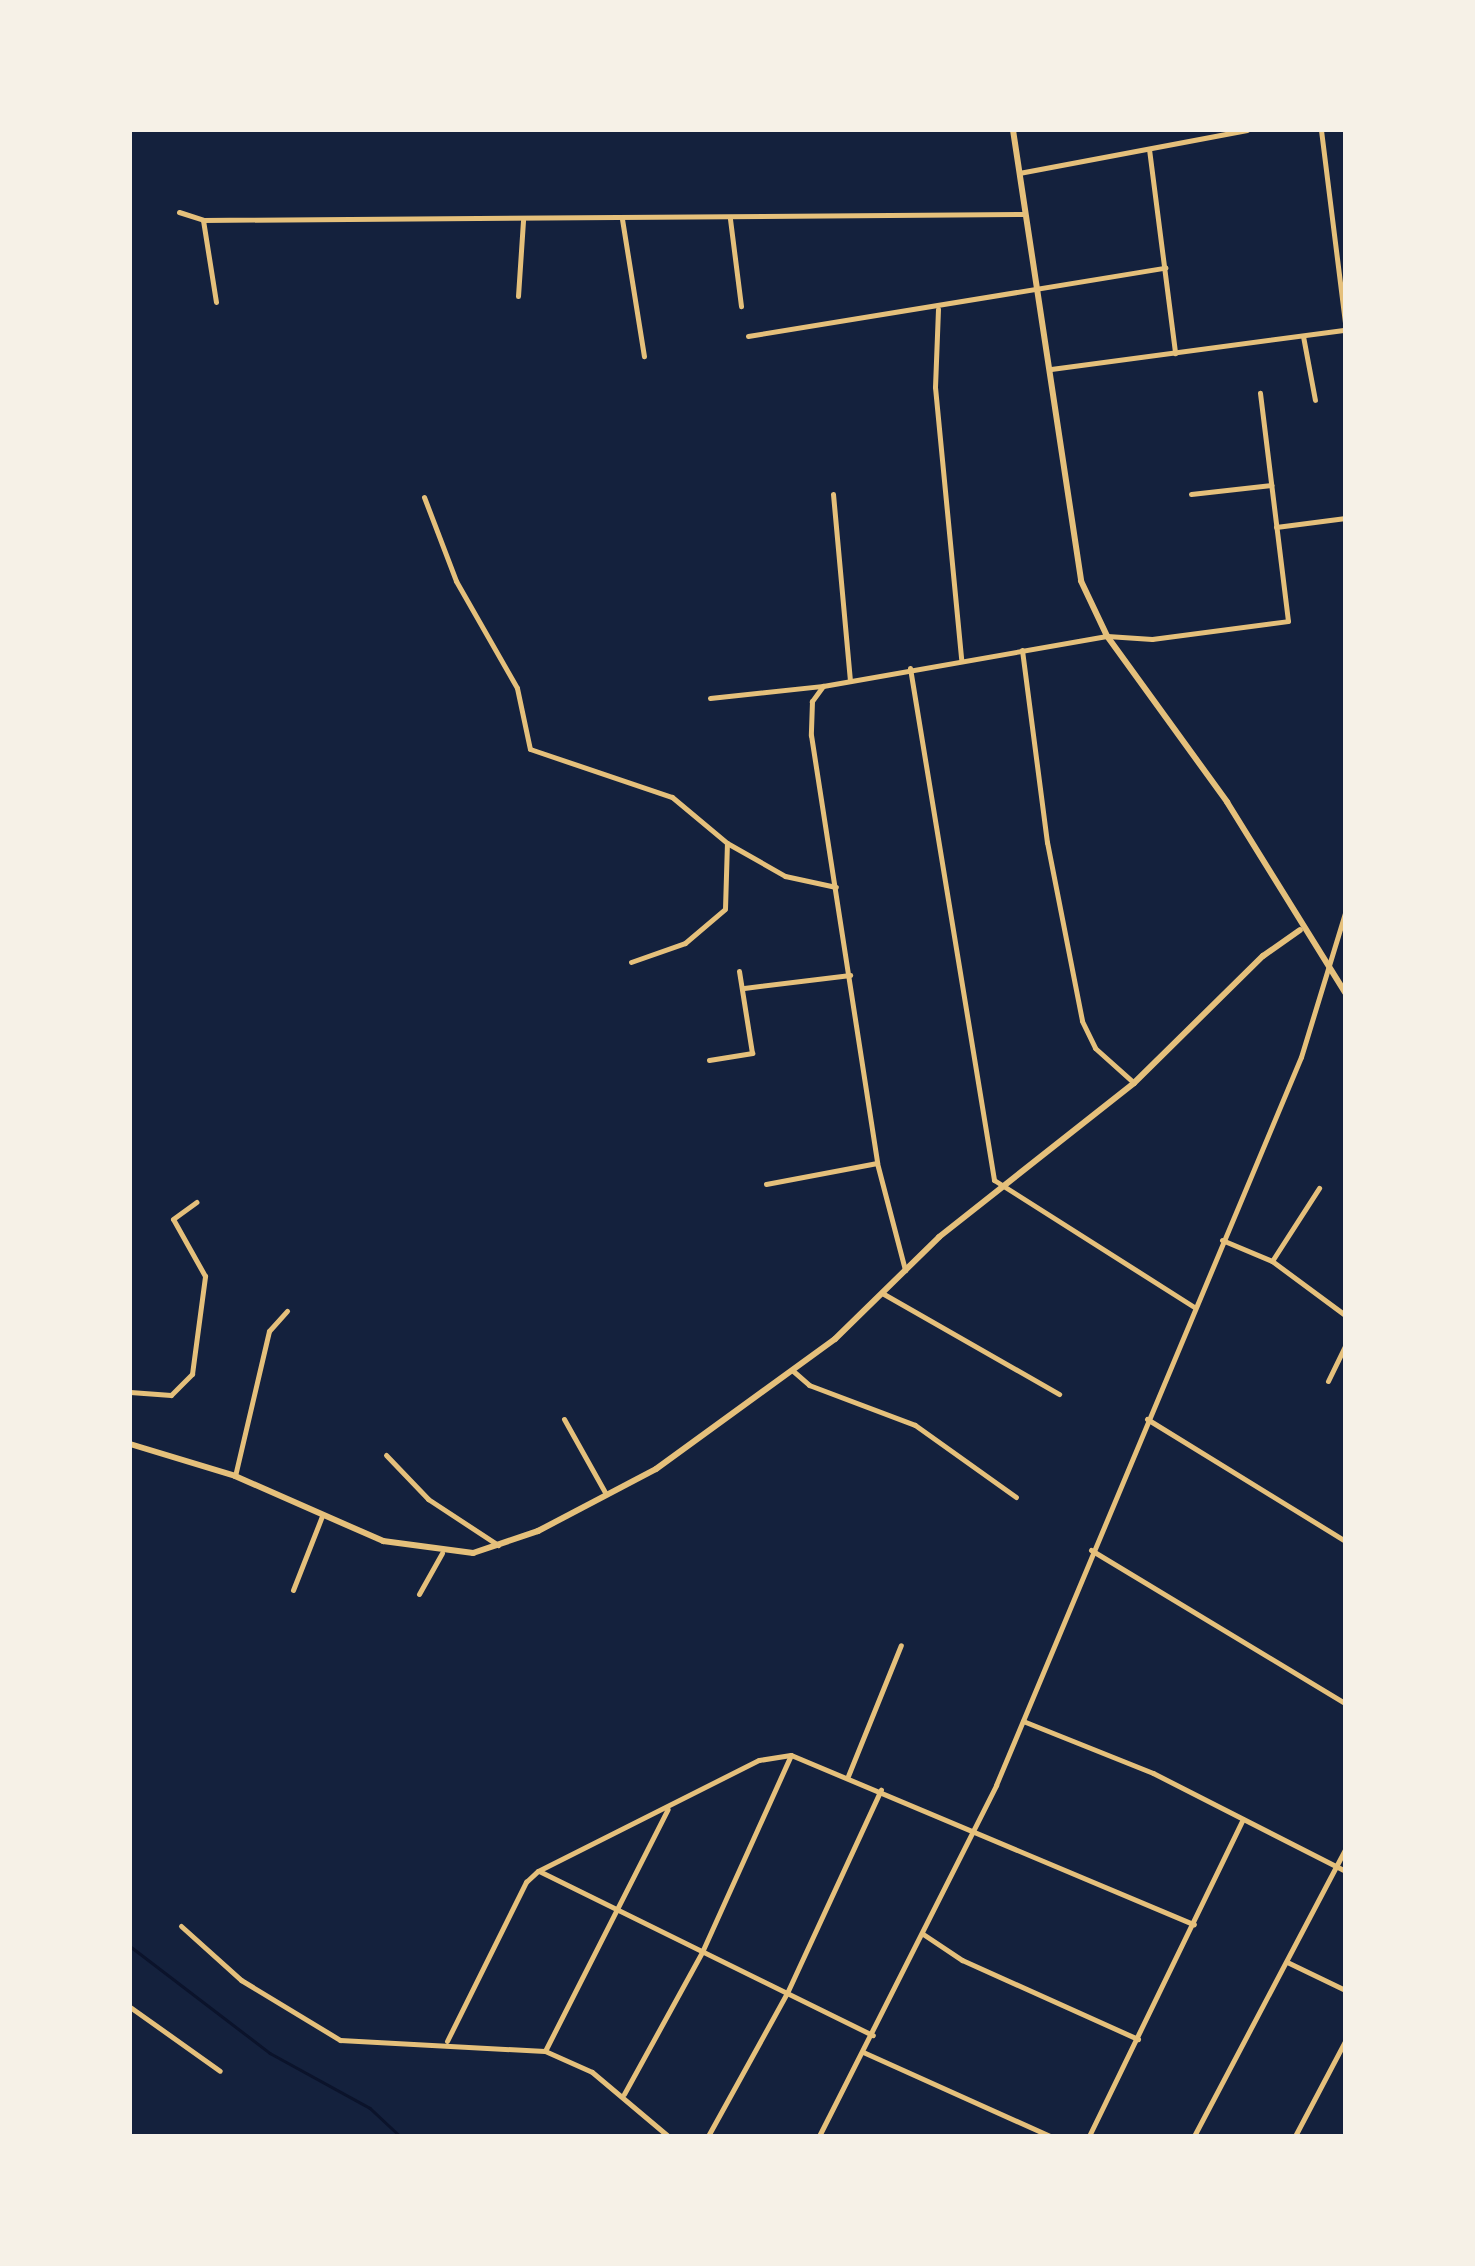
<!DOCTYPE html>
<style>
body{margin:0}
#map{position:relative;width:1475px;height:2266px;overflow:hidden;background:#14213d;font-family:"Fira Sans Condensed",sans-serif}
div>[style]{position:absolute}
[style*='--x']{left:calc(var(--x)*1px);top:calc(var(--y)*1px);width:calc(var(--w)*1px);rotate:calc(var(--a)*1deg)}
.stream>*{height:2.5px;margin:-1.25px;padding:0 1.25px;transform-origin:1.25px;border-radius:1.25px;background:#0b132b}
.minor>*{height:5px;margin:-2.5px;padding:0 2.5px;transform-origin:2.5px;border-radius:2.5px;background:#e5c07b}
.tertiary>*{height:6px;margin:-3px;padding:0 3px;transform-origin:3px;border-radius:3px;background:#e5c07b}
span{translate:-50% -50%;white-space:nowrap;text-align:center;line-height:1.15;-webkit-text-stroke:8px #f6f1e7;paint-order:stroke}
.frame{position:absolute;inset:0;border:132px solid #f6f1e7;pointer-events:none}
</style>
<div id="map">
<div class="stream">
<div style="--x:130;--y:1946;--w:176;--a:37.4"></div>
<div style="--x:270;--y:2053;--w:114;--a:28.8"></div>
<div style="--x:370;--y:2108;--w:41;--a:43"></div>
</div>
<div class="minor">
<div style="--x:1321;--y:130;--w:194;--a:82.9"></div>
<div style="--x:1149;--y:149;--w:206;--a:82.7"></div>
<div style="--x:1019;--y:173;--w:232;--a:-10.7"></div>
<div style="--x:179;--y:212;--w:25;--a:18"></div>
<div style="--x:203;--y:220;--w:821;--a:-0.42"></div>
<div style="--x:622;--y:219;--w:139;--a:80.9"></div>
<div style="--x:730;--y:219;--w:88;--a:82.8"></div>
<div style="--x:203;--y:220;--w:83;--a:81"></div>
<div style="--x:518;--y:296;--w:76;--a:-86.2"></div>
<div style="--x:938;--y:309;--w:78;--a:92.2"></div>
<div style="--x:935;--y:387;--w:273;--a:84.5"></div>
<div style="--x:748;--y:336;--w:423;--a:-9.3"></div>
<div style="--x:1303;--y:336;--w:65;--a:79.4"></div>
<div style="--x:1051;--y:369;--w:297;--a:-7.6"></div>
<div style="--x:833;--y:494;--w:187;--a:84.8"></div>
<div style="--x:1191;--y:494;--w:81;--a:-6.4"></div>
<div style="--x:424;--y:497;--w:90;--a:69.1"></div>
<div style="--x:456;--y:581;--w:123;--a:60.3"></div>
<div style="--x:517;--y:688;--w:62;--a:78"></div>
<div style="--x:530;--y:749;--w:150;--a:18.7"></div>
<div style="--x:672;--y:797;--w:72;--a:39.9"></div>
<div style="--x:727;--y:843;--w:67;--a:29.6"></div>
<div style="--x:785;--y:876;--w:52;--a:12.2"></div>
<div style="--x:1276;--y:527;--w:70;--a:-7.4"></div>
<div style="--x:1022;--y:650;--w:194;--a:82.6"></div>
<div style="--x:1047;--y:842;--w:182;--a:78.9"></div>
<div style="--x:1082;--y:1021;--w:30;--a:64"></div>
<div style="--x:1095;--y:1048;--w:52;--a:41.9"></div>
<div style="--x:910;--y:668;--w:519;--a:80.68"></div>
<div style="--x:994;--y:1180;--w:237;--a:32.4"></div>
<div style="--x:823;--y:686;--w:19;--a:126"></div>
<div style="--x:812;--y:701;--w:34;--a:92"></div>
<div style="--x:811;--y:735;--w:433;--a:81.2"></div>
<div style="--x:877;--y:1163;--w:111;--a:75.3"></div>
<div style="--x:710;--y:698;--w:114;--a:-6.1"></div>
<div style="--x:823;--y:686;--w:288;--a:-10"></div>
<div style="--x:1107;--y:636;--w:45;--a:3.8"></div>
<div style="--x:1152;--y:639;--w:137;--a:-7.5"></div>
<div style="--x:1288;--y:621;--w:230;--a:-97"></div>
<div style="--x:631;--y:962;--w:57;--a:-19.4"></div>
<div style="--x:685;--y:943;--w:52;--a:-40.4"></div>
<div style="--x:725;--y:909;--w:66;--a:-88.3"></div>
<div style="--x:744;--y:988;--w:107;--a:-7"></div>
<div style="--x:709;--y:1060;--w:44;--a:-9.2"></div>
<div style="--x:752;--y:1053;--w:83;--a:-99"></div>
<div style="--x:766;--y:1184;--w:113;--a:-10.7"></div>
<div style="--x:1222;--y:1240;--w:54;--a:22.8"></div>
<div style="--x:1272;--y:1261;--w:91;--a:36.5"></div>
<div style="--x:1272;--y:1261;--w:87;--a:-57.2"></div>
<div style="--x:882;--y:1293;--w:204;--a:29.7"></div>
<div style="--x:792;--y:1370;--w:23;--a:41"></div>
<div style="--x:809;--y:1385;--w:113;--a:20.7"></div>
<div style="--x:915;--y:1425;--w:124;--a:35.5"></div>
<div style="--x:1328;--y:1381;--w:39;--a:-64"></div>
<div style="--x:130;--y:1392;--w:41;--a:4.2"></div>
<div style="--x:171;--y:1395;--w:30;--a:-45"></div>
<div style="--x:192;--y:1374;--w:99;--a:-82.4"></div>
<div style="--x:205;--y:1276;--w:65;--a:-119.3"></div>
<div style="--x:173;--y:1219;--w:29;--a:-36"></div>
<div style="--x:564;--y:1419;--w:86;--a:60.8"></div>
<div style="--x:1147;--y:1419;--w:233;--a:31.6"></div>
<div style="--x:386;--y:1455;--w:61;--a:46.3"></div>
<div style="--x:428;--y:1499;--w:84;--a:33.3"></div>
<div style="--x:235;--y:1476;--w:149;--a:-76.8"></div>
<div style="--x:269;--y:1331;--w:27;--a:-48"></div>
<div style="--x:1091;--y:1550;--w:297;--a:31.1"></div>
<div style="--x:293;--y:1590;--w:79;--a:-68.6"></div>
<div style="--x:419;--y:1594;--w:47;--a:-60.7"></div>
<div style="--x:1023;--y:1721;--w:140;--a:21.8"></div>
<div style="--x:1153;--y:1773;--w:216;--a:27"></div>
<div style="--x:848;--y:1776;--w:141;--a:-68"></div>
<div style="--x:539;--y:1871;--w:372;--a:26.2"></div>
<div style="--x:181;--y:1926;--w:81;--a:42"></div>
<div style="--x:241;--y:1980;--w:116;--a:31.2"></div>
<div style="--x:340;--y:2040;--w:205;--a:3.1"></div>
<div style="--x:545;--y:2051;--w:51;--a:24.1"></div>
<div style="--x:592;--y:2072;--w:99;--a:40.1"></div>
<div style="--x:923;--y:1934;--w:47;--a:33.7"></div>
<div style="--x:962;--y:1960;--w:193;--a:24.2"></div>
<div style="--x:1287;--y:1962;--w:64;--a:25.8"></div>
<div style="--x:130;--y:2007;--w:110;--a:35.4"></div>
<div style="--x:447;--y:2041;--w:178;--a:-63.6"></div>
<div style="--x:526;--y:1882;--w:16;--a:-43"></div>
<div style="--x:538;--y:1871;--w:247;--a:-26.7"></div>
<div style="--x:759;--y:1760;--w:32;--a:-9"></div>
<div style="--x:791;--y:1755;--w:437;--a:22.8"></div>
<div style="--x:545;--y:2051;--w:271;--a:-63.1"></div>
<div style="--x:863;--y:2052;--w:205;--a:24.2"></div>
<div style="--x:624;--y:2094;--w:162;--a:-61.2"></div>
<div style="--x:702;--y:1952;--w:216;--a:-65.7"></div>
<div style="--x:243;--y:2136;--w:55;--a:0"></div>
<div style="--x:708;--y:2136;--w:163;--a:-61.1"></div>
<div style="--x:787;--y:1993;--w:224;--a:-65.2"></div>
<div style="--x:819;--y:2136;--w:393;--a:-63.2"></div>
<div style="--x:996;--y:1785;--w:789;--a:-67.27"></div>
<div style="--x:1301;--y:1057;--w:151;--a:-73"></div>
<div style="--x:1089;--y:2136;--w:352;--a:-64.1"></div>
<div style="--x:1194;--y:2136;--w:323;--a:-62.2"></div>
<div style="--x:1295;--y:2136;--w:107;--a:-62.2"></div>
</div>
<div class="tertiary">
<div style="--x:1013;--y:130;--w:456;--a:81.4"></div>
<div style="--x:1081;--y:581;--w:61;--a:64.7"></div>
<div style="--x:1107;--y:636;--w:205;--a:54.1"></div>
<div style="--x:1227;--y:802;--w:224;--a:58.2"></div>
<div style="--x:130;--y:1444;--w:110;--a:16.9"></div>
<div style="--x:235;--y:1476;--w:162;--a:23.7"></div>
<div style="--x:383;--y:1541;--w:91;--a:7.6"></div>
<div style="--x:473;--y:1553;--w:69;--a:-18.7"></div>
<div style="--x:538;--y:1531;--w:133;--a:-27.7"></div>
<div style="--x:656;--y:1469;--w:221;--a:-36"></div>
<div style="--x:835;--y:1339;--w:146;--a:-44.4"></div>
<div style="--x:939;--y:1237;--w:248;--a:-38.3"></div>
<div style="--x:1134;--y:1083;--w:181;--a:-44.6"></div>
<div style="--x:1263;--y:956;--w:45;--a:-35.1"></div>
</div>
<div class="frame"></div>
</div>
